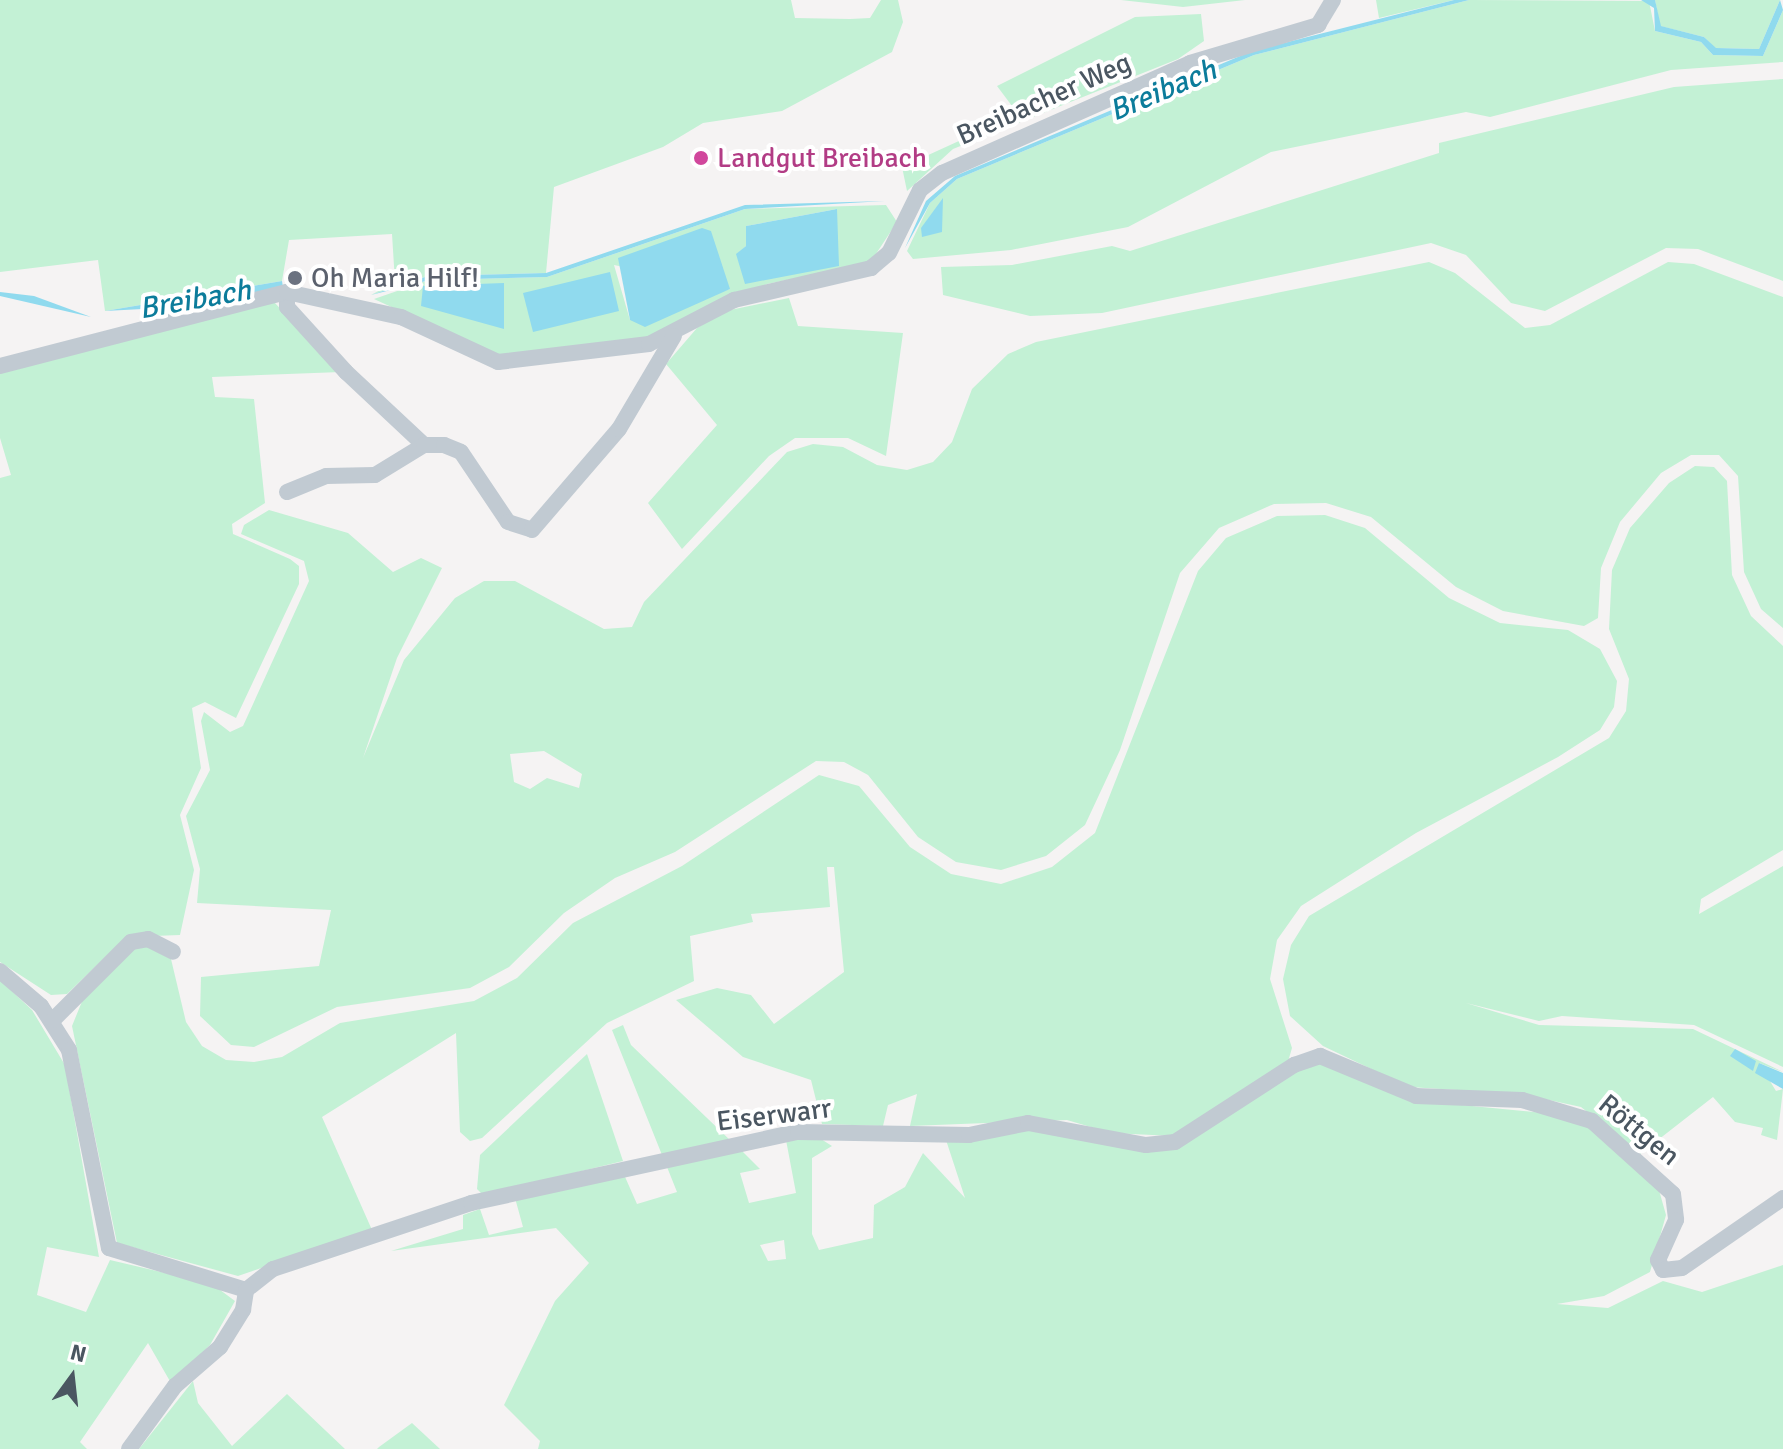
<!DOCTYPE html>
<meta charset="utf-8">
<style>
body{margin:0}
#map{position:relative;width:1783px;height:1449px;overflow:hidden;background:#f5f3f3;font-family:Signika,sans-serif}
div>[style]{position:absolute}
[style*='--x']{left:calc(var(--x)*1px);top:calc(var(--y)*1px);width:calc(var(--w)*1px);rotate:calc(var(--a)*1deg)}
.green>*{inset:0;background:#c3f1d5}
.water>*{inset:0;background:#90daee}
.minor>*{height:16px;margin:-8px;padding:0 8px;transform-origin:8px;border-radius:8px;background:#c1cad2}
.dots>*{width:22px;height:22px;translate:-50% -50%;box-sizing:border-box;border:4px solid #fff;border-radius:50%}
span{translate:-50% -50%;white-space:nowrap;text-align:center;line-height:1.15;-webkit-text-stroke:8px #fff;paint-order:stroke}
.street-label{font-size:28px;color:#4a5661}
.hotel-label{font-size:28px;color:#b23c85}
.left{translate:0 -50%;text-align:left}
.worship-label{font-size:28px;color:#5b616d}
.water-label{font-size:30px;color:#0c7c9b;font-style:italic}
.north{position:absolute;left:32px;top:1337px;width:80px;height:80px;-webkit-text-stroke:6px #fff;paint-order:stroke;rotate:15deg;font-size:22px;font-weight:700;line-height:32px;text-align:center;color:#4a5661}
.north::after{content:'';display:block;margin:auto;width:28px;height:36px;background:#4a5661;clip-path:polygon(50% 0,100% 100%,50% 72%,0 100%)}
</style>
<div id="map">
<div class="green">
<div style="clip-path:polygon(0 0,791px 0,795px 18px,850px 19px,870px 18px,881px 0,898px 0,903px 22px,892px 52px,782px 111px,703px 123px,663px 147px,554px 187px,546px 273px,428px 276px,371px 295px,395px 282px,392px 234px,289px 240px,282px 281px,105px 311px,98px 260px,0 272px)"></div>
<div style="clip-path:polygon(1121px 0,1245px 0,1183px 7px)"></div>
<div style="clip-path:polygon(1376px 0,1454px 0,1379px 18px)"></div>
<div style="clip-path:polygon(1469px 0,1649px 1px,1655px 31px,1701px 42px,1713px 55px,1763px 56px,1783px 10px,1783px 62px,1671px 70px,1490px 117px,1466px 112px,1271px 152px,1128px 227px,1011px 250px,913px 259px,907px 251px,930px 203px,957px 179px,1254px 55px)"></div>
<div style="clip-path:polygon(1655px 0,1780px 0,1759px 49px,1715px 48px,1704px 37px,1660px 26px)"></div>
<div style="clip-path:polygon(1201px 14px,1204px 41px,1178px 59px,953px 149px,907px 191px,902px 167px,1018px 114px,997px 86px,1135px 17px)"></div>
<div style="clip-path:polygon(1783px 79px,1783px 281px,1698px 249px,1666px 248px,1545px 311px,1511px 303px,1466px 255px,1431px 243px,1102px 313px,1030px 316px,943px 295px,941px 267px,1012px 265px,1112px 246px,1130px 251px,1439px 153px,1439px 143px,1674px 87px)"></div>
<div style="clip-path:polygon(evenodd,886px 205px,897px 222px,870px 263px,767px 284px,659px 336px,498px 356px,374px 299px,429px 280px,547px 277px,745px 209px,886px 205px,837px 209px,737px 254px,746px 246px,746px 226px,837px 209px,886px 205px,614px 265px,730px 289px,630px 320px,614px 265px)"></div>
<div style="clip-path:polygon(evenodd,1429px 262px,1455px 273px,1525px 328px,1550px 325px,1668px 262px,1694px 264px,1783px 297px,1783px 628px,1761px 609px,1744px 572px,1738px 476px,1719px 455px,1691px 455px,1661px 473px,1620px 522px,1601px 568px,1598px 618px,1584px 626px,1503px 611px,1456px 587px,1371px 517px,1326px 503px,1274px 504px,1219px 528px,1180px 573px,1120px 750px,1085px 825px,1046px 856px,1001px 870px,956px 862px,918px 837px,868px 775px,844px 762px,816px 761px,675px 852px,615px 878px,564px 913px,509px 967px,470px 988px,337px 1007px,254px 1047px,231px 1045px,200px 1016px,201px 977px,319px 966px,331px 910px,197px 903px,200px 869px,186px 816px,210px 770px,201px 721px,204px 712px,230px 732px,243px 726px,309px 581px,304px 561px,241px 534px,244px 525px,269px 510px,348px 533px,393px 572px,421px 558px,442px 568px,397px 658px,363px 758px,404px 660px,455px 598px,484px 581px,515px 581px,604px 629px,632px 627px,644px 602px,787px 452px,813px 444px,843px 447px,877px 465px,907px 470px,933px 462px,952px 442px,972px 389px,1008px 354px,1036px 342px,1429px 262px,544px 751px,582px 774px,579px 788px,547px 778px,530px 789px,514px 782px,510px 754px,544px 751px)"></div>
<div style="clip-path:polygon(789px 298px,798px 326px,903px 333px,886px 456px,848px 438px,795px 438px,769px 456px,682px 549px,648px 503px,717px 425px,666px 364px,697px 328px,725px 311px)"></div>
<div style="clip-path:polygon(273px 301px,341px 372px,212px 377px,215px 397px,254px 399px,265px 503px,232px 524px,233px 534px,290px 559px,299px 566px,299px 584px,236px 718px,205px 702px,192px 708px,201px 768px,180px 815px,194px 870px,180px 935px,126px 937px,67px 994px,51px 995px,0 962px,0 478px,11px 475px,0 438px,0 371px)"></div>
<div style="clip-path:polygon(1695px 466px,1714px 467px,1727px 481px,1732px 575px,1751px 616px,1783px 646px,1783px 850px,1701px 899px,1699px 914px,1783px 866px,1783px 1067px,1694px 1025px,1562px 1016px,1539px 1021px,1466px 1003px,1539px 1025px,1693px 1029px,1783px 1072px,1759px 1063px,1776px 1091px,1783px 1089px,1777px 1140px,1761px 1135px,1763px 1128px,1735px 1122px,1713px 1097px,1640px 1154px,1581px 1107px,1522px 1094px,1409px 1087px,1323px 1046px,1290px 1016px,1283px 979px,1291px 945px,1309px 916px,1609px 738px,1626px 711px,1629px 679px,1609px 629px,1612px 570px,1630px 528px,1669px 483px)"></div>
<div style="clip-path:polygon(1325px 515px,1365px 528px,1449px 598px,1500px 623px,1568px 630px,1600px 649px,1617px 681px,1614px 707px,1600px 730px,1558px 757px,1416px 833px,1301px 906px,1277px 940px,1270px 979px,1292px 1048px,1287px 1065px,1173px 1136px,1111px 1133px,1067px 1120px,910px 1126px,917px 1094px,888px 1105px,883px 1126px,822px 1124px,811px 1080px,743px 1057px,676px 1000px,717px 988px,751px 995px,774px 1024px,844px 972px,834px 867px,827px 867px,830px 907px,751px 914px,753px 922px,690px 936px,694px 981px,607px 1023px,482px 1138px,470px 1141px,460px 1132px,456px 1033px,322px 1117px,372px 1230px,238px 1276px,117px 1243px,72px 1026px,83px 999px,126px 951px,142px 944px,171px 959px,186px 1022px,202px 1046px,226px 1060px,254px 1062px,282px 1057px,340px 1023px,474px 1001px,517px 978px,573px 923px,682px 866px,819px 775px,859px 786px,910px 847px,951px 874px,1001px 884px,1052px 867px,1095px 833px,1198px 571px,1226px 538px,1277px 516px)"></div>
<div style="clip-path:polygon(0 980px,32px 1010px,65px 1065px,99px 1257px,47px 1247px,37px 1295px,86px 1312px,110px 1260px,212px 1284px,235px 1301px,210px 1345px,171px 1383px,148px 1343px,80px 1442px,87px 1449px,0 1449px)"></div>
<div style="clip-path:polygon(623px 1025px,631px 1045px,732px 1142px,662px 1155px,612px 1030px)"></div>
<div style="clip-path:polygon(587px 1054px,623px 1161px,483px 1195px,477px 1189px,480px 1155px)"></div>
<div style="clip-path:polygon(evenodd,1326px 1062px,1410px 1100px,1574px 1116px,1657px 1183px,1666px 1215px,1650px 1272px,1604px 1296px,1557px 1304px,1608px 1308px,1663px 1281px,1702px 1292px,1783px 1265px,1783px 1449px,538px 1449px,540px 1441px,504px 1405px,555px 1301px,589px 1263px,556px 1228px,391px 1251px,463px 1229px,463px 1215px,480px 1209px,489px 1235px,523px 1227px,515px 1198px,622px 1170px,637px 1204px,677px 1192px,665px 1162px,740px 1149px,760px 1169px,740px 1173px,749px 1203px,796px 1193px,786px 1140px,813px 1134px,832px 1146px,812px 1158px,812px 1234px,819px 1250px,873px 1238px,874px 1205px,905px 1187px,923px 1153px,965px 1198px,946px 1140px,1031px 1129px,1149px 1149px,1297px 1070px,1326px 1062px,784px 1240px,786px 1259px,768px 1261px,760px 1245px,784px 1240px)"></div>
<div style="clip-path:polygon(193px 1381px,198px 1403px,232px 1446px,287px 1394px,345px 1449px,139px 1449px)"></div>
<div style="clip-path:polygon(412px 1423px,440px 1449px,377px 1449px,379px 1447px)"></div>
</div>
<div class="water">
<div style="clip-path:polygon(1454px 0,1469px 0,1254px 55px,957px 179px,930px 203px,905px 248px,926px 201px,955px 176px,1252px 51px)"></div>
<div style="clip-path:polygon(1641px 0,1655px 0,1661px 26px,1704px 37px,1716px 48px,1759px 49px,1780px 0,1783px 10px,1763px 56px,1713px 55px,1701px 42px,1655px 31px,1654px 8px)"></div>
<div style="clip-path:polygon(943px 198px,942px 232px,922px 237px,921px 228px)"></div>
<div style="clip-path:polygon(885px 201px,745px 209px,547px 277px,430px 280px,371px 295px,428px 276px,546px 273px,745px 205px)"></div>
<div style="clip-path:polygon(837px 209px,839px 266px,745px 284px,736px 254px,746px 246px,746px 226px)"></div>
<div style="clip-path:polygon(702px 228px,711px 231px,730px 289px,645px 327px,630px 320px,618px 258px)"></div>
<div style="clip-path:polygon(610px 272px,619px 311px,533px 332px,523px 293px)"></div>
<div style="clip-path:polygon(282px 281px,283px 287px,180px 307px,105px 311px)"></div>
<div style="clip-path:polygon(504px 283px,504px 329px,421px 306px,423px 286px)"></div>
<div style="clip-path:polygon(0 292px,34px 296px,91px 317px,0 296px)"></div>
<div style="clip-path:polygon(1735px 1049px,1756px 1061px,1753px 1071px,1730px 1056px)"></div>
<div style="clip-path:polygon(1759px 1063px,1783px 1073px,1783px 1089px,1755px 1073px)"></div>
</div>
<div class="minor">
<div style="--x:287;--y:292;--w:15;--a:90"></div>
<div style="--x:287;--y:307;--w:88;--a:47.8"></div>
<div style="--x:346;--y:372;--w:107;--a:43.1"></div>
<div style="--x:0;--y:366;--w:296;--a:-14.5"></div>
<div style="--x:287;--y:292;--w:117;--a:12.4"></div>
<div style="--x:401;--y:317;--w:107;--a:24.9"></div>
<div style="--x:498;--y:362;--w:152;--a:-6.8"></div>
<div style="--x:649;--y:344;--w:96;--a:-27.4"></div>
<div style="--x:734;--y:300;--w:141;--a:-13.1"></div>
<div style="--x:871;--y:268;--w:23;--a:-40"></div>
<div style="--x:889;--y:253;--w:70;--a:-63.8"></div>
<div style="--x:920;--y:190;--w:28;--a:-38"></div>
<div style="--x:942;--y:173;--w:271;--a:-23.9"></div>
<div style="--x:1190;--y:63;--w:134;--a:-16.5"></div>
<div style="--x:1318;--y:25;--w:29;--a:-59"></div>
<div style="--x:287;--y:492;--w:42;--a:-22.3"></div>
<div style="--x:326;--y:476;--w:49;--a:-1.2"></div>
<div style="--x:375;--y:475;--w:57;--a:-31.5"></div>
<div style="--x:424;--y:445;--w:20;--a:0"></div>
<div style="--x:444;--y:445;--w:18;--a:22"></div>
<div style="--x:461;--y:452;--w:84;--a:56.1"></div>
<div style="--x:508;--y:522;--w:25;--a:18"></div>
<div style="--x:532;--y:530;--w:133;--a:-49.3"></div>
<div style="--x:619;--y:429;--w:108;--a:-59.4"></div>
<div style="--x:0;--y:971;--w:54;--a:40.5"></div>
<div style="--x:41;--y:1006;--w:52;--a:57.5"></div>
<div style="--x:69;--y:1050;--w:202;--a:78.6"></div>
<div style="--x:109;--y:1248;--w:143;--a:17"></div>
<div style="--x:53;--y:1020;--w:110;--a:-45"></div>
<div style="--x:131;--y:942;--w:17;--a:-10"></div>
<div style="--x:148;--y:939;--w:28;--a:27"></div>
<div style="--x:246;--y:1290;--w:34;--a:-38"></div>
<div style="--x:273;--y:1269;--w:209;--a:-18.4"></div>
<div style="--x:471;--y:1203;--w:335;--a:-12.3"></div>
<div style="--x:798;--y:1132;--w:171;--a:1"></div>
<div style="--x:969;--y:1135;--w:60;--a:-11.5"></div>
<div style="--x:1028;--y:1123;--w:120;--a:10.6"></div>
<div style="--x:1146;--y:1145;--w:29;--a:-6"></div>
<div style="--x:1175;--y:1142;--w:142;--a:-32.9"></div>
<div style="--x:1294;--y:1065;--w:28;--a:-19"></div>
<div style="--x:1320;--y:1056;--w:104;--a:22.6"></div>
<div style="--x:1416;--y:1096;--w:106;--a:2.2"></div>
<div style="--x:1522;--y:1100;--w:73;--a:16.7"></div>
<div style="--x:1592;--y:1121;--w:109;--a:42"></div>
<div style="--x:1673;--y:1194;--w:26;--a:83"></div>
<div style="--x:1676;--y:1220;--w:44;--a:114.2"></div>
<div style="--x:1658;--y:1260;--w:11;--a:63"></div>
<div style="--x:1663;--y:1270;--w:19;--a:-6"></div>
<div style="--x:1682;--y:1268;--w:123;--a:-34.7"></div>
<div style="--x:129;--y:1449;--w:78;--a:-53.9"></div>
<div style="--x:175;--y:1386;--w:60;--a:-40.9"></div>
<div style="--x:220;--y:1347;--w:44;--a:-58.1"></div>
<div style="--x:243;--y:1310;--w:20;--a:-81"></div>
</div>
<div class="dots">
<div style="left:701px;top:158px;background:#d1479c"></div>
<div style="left:295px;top:278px;background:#6b7280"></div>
</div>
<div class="street-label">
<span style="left:1044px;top:99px;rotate:-24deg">Breibacher Weg</span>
<span style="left:774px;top:1115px;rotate:-7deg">Eiserwarr</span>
<span style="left:1639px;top:1130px;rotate:39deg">Röttgen</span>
</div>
<div class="hotel-label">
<span class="left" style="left:717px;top:158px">Landgut Breibach</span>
</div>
<div class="worship-label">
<span class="left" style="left:311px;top:278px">Oh Maria Hilf!</span>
</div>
<div class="water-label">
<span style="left:1163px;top:91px;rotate:-23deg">Breibach</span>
<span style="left:195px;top:300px;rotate:-10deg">Breibach</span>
</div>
<div class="north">N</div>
</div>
